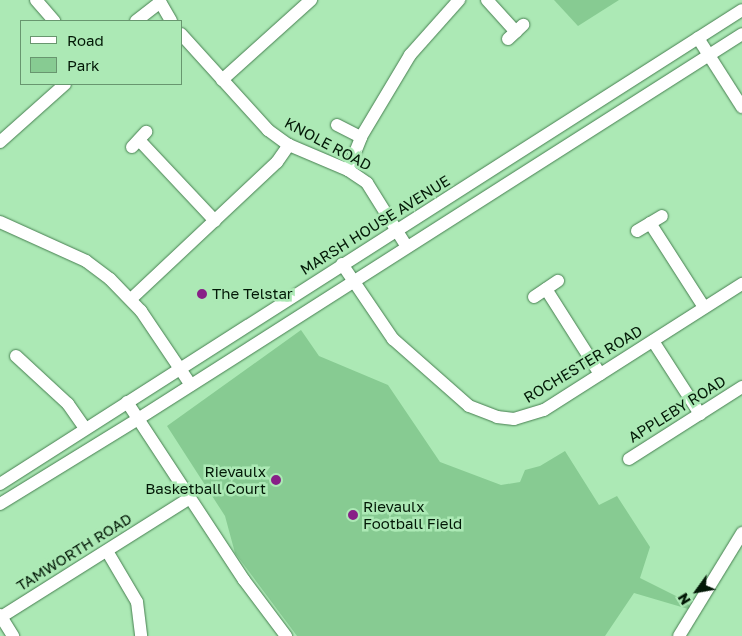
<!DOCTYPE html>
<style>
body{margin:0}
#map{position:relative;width:742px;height:636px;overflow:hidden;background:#ace9b5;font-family:"Golos Text",sans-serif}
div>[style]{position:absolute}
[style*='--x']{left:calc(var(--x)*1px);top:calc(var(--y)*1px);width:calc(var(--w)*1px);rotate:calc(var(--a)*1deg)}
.green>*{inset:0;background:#87cb92}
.roads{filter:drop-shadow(0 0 1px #467f50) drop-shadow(0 0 1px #467f50)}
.minor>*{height:12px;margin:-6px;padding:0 6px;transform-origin:6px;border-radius:6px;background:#fff}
.dots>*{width:14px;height:14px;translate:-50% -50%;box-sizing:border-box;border:2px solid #ace9b5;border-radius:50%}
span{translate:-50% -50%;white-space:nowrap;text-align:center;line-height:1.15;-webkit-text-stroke:5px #ace9b5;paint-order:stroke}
.street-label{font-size:15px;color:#031907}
.poi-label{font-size:15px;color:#031907}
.left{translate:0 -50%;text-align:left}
.right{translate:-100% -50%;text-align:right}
.legend{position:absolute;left:20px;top:20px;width:162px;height:65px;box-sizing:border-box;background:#ace9b5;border:1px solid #68966f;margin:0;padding:6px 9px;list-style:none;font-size:15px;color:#031907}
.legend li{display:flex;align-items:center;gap:10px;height:25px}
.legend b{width:25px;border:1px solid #68966f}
.north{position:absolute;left:672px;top:566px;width:50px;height:50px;-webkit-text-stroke:4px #ace9b5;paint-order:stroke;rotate:238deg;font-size:14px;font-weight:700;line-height:20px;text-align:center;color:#031907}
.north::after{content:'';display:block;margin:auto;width:18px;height:22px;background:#031907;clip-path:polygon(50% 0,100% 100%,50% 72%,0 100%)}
</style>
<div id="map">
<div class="green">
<div style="clip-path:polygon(554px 0,619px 0,578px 26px)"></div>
<div style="clip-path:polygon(301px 330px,319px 356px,388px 385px,440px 462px,501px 485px,520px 482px,525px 470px,540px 466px,565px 451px,599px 505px,617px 496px,650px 547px,640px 578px,684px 600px,695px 611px,634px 593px,605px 636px,297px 636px,235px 553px,225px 516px,167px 426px)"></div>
</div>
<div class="roads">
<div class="minor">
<div style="--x:36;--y:0;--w:28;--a:49"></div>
<div style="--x:159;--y:0;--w:24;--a:60"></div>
<div style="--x:487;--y:0;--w:43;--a:47.8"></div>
<div style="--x:136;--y:21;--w:31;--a:-38"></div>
<div style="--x:181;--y:34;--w:130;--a:47.8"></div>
<div style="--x:268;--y:130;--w:26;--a:36"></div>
<div style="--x:289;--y:145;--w:64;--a:23"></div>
<div style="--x:348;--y:170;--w:23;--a:34"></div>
<div style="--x:367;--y:183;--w:75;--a:58"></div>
<div style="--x:698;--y:38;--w:82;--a:57.5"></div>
<div style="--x:508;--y:39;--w:21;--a:-43"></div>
<div style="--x:222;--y:80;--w:120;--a:-42"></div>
<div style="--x:337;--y:125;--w:27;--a:27"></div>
<div style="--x:139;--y:140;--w:111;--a:46.8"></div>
<div style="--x:0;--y:142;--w:87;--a:-41.7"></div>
<div style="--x:132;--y:147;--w:21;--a:-47"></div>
<div style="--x:348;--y:170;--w:35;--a:-68"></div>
<div style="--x:361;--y:137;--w:96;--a:-59.1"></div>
<div style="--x:410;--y:55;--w:74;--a:-48.3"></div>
<div style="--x:0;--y:222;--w:94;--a:24.4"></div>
<div style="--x:86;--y:261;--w:30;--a:37"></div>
<div style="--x:110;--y:279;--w:45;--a:45.9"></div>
<div style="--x:141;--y:311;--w:89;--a:56"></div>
<div style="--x:650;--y:223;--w:100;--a:57.3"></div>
<div style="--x:637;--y:231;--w:29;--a:-31"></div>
<div style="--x:342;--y:264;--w:91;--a:55.8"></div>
<div style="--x:393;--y:339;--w:101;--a:41.4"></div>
<div style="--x:469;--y:406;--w:30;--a:21"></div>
<div style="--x:497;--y:417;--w:17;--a:7"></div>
<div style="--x:514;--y:419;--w:31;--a:-17"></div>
<div style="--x:544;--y:410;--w:235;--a:-32.5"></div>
<div style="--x:546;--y:289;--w:101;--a:57.6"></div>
<div style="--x:534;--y:297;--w:29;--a:-34"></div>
<div style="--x:131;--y:299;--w:200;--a:-43.2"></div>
<div style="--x:277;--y:162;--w:21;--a:-55"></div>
<div style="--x:653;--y:341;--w:87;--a:57.2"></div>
<div style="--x:16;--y:356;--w:71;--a:42.7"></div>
<div style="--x:68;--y:404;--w:29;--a:55"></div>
<div style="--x:127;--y:402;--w:213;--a:56.7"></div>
<div style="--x:244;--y:580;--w:70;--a:53.1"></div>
<div style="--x:629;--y:459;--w:134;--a:-32.5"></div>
<div style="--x:0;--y:484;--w:880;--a:-32.57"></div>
<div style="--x:0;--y:504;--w:162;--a:-31.6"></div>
<div style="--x:138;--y:419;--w:716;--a:-32.51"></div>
<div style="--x:107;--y:551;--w:59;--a:59.5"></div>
<div style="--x:137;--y:602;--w:34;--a:83"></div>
<div style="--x:0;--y:615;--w:25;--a:58"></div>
<div style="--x:1;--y:617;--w:223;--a:-32.2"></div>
<div style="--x:679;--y:636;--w:121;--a:-58.5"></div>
</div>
</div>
<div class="dots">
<div style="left:202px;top:294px;background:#882087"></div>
<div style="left:276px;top:480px;background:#882087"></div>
<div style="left:353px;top:515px;background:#882087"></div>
</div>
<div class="street-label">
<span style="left:328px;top:144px;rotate:28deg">KNOLE ROAD</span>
<span style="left:375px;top:225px;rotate:-32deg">MARSH HOUSE AVENUE</span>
<span style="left:583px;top:364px;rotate:-31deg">ROCHESTER ROAD</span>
<span style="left:677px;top:409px;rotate:-32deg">APPLEBY ROAD</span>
<span style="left:74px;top:552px;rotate:-32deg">TAMWORTH ROAD</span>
</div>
<div class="poi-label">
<span class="left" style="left:212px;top:294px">The Telstar</span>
<span class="right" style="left:266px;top:480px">Rievaulx<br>Basketball Court</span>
<span class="left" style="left:363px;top:515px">Rievaulx<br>Football Field</span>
</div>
<ul class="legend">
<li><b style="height:6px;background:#fff"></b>Road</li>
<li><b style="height:14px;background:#87cb92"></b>Park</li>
</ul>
<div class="north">N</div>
</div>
